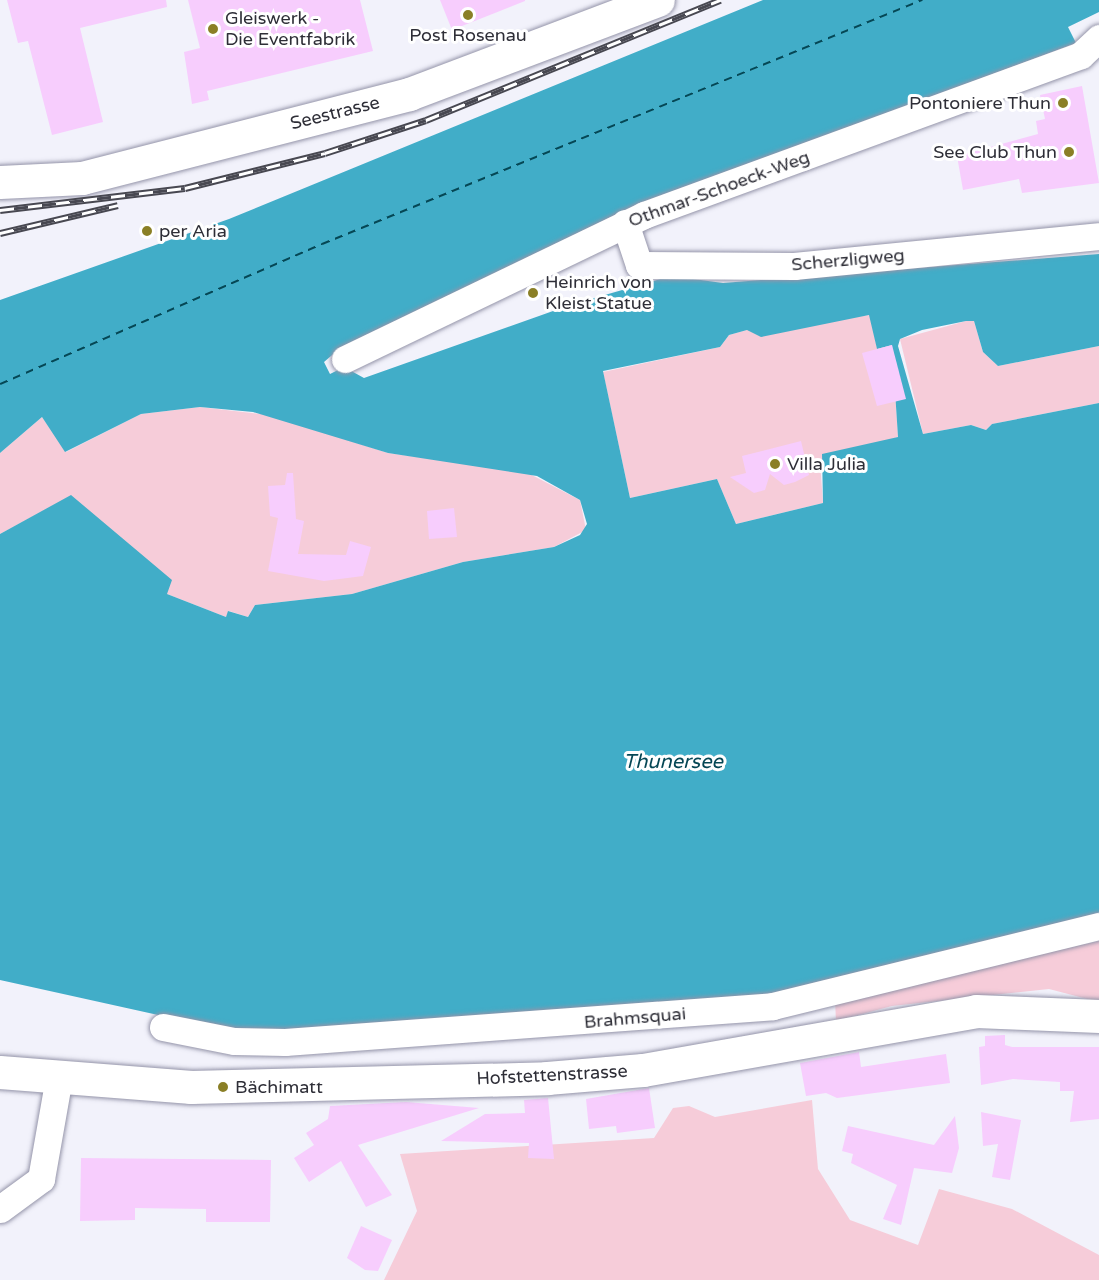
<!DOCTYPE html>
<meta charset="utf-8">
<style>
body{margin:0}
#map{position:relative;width:1099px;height:1280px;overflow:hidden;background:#f2f2fb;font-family:"Varela Round",sans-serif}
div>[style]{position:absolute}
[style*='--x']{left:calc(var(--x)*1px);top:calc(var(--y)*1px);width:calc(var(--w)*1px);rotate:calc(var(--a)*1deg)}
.green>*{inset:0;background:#f6ccd9}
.water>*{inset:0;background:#41adc8}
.ferry>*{height:1.5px;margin-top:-0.75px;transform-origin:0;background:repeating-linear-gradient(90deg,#054755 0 8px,transparent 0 14px)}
.building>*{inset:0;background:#f7cdfd}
.roads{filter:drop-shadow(0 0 2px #9494a9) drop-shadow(0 0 2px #9494a9)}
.street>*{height:27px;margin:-13.5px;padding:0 13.5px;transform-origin:13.5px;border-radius:13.5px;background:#fff}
.secondary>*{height:33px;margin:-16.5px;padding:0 16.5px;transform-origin:16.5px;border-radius:16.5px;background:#fff}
.rail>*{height:7px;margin-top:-3.5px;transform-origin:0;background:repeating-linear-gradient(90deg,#fff 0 14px,#484851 0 28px);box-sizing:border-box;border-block:2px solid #484851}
.dots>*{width:16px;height:16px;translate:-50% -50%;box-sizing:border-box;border:3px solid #fff;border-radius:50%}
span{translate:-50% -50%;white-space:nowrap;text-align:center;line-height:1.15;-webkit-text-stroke:6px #fff;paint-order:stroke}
.poi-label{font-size:18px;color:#2e2e37}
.left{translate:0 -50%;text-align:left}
.right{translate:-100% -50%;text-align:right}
.street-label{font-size:18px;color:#2e2e37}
.water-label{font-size:20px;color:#054755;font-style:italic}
</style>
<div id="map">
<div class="green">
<div style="clip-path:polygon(870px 315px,877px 348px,892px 345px,898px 437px,820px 462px,823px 503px,736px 524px,717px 479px,630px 498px,603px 372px,720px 347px,729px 335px,747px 330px)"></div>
<div style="clip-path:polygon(966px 321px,974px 321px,983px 352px,998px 366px,1099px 346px,1099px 403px,992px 424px,986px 430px,971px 425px,923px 434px,900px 339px)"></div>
<div style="clip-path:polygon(200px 407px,270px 415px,388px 453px,526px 472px,580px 500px,586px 530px,554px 547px,463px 562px,352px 594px,255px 605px,248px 617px,229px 611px,226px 617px,167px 594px,71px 496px,0 534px,0 453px,42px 417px,66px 452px,141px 414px)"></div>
<div style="clip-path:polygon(1099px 941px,1099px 1002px,1049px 989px,892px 1006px,836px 1021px,835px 1000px)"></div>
<div style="clip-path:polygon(812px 1100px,818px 1169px,850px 1220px,918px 1245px,939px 1189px,1012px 1209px,1099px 1255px,1099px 1280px,384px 1280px,417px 1211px,400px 1154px,654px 1138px,673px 1108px,689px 1106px,715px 1117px)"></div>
</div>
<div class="water">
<div style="clip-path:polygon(evenodd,763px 0,1099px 0,1099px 12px,1068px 27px,1076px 43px,615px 215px,338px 350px,324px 362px,330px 374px,344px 367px,364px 378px,570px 305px,671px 276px,723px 283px,1099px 254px,1099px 346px,998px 366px,983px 352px,974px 321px,966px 321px,922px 330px,900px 339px,898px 346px,923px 434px,971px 425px,986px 430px,992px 424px,1099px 403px,1099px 919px,762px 998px,244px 1034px,0 980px,0 534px,71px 495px,172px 580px,167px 594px,226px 617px,228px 611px,248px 617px,255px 605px,352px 594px,463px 562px,554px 547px,580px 535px,587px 524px,580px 500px,537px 476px,388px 453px,253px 412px,200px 407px,141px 414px,65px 452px,42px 417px,0 453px,0 300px,229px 219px,763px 0,869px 315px,877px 349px,892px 345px,898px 437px,822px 454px,823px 503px,736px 524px,717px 479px,630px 498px,603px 371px,720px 347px,729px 335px,747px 330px,761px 337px,869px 315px)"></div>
</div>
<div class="ferry">
<div style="--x:0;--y:384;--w:351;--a:-23.5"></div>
<div style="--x:322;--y:244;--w:648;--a:-22.13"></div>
</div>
<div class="building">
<div style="clip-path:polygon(7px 0,166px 0,167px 7px,80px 28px,103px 122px,52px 135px,28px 41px,18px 43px)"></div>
<div style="clip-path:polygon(188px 0,360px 0,373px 51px,207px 91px,209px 100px,192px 104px,184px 52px,200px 48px)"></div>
<div style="clip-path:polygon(440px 0,525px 0,525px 1px,452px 30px)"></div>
<div style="clip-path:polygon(1082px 86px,1099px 183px,1022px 193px,1019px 179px,963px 190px,957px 156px,1038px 134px,1036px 121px,1045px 119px,1040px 95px)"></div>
<div style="clip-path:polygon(892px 345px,906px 399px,877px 406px,862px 353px)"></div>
<div style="clip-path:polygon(801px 441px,809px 475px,795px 482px,784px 485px,770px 474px,765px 490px,754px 493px,730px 477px,746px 473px,742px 456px)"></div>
<div style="clip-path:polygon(287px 473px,293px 473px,296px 519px,304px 521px,298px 554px,346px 555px,350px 541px,371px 547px,363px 576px,324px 581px,268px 571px,278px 518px,270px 516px,268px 486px,285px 485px)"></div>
<div style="clip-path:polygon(454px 508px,457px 537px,429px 539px,427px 511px)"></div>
<div style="clip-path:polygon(1005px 1035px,1005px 1045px,1012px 1047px,1099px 1047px,1099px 1119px,1070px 1122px,1074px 1091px,1060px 1091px,1060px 1082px,1013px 1079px,981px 1085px,979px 1047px,985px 1046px,985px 1036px)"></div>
<div style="clip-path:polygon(859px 1052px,861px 1067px,946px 1054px,950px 1083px,837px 1098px,826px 1093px,806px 1096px,800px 1063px)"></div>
<div style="clip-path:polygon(649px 1088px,655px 1128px,617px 1133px,616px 1126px,589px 1129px,586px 1099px)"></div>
<div style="clip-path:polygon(548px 1098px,554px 1159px,528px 1158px,529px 1143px,441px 1141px,485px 1114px,525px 1113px,524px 1100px)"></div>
<div style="clip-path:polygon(406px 1102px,479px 1108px,358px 1145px,392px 1195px,366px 1207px,341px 1161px,309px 1182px,294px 1158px,314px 1145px,306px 1133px,328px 1119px,330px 1106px)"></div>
<div style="clip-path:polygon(981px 1112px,1021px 1120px,1010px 1180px,992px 1177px,998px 1144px,983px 1146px)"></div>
<div style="clip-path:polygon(955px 1116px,959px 1148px,952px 1173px,914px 1168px,901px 1225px,883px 1219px,897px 1185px,851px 1163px,853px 1154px,842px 1151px,848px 1126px,934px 1145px)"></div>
<div style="clip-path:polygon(81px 1158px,271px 1160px,270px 1222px,206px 1222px,206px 1209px,135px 1208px,135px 1220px,80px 1221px)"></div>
<div style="clip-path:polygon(361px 1226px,392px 1240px,378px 1271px,365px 1270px,347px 1258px)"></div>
</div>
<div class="roads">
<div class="street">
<div style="--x:625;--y:223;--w:44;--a:71.6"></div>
<div style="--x:639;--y:265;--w:155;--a:0.4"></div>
<div style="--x:794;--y:266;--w:306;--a:-5.6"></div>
<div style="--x:345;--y:359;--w:332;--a:-25.7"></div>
<div style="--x:644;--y:215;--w:465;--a:-20.1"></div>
<div style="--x:1081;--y:55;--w:25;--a:-43"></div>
<div style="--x:163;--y:1027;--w:72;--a:11.2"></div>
<div style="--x:234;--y:1041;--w:51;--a:1.1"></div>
<div style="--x:285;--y:1042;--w:489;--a:-4.2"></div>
<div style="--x:773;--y:1006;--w:336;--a:-13.8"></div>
<div style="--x:0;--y:1209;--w:51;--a:-36.2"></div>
<div style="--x:41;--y:1179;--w:104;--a:-80"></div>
</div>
<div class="secondary">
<div style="--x:0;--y:182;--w:82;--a:-2.8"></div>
<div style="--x:82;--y:178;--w:338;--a:-14.4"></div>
<div style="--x:409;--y:94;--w:266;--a:-20.7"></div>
<div style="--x:0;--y:1072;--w:192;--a:4.5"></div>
<div style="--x:191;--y:1087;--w:356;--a:-1.4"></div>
<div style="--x:547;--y:1078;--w:96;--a:-4.8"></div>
<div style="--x:643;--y:1070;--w:338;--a:-10"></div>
<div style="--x:976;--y:1011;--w:123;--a:2.3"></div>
</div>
</div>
<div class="rail">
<div style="--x:0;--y:210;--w:186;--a:-6.8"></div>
<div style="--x:185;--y:188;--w:144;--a:-14"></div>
<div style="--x:325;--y:153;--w:106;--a:-18.1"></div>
<div style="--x:426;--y:120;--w:318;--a:-22.2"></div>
<div style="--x:0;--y:233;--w:121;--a:-13.3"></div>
</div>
<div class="dots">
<div style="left:468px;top:15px;background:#8a7f26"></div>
<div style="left:213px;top:29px;background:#8a7f26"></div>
<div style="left:1063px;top:103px;background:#8a7f26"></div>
<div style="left:1069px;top:152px;background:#8a7f26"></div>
<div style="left:147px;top:231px;background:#8a7f26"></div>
<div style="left:533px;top:293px;background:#8a7f26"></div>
<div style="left:775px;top:464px;background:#8a7f26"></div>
<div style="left:223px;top:1087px;background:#8a7f26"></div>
</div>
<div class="poi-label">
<span class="left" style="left:225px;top:29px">Gleiswerk -<br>Die Eventfabrik</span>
<span style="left:468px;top:35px">Post Rosenau</span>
<span class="right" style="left:1051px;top:103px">Pontoniere Thun</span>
<span class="right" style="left:1057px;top:152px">See Club Thun</span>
<span class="left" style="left:159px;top:231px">per Aria</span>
<span class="left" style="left:545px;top:293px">Heinrich von<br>Kleist Statue</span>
<span class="left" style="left:787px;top:464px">Villa Julia</span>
<span class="left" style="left:235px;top:1087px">Bächimatt</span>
</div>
<div class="street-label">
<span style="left:335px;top:113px;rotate:-14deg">Seestrasse</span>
<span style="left:719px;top:189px;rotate:-20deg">Othmar-Schoeck-Weg</span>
<span style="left:848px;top:260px;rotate:-5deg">Scherzligweg</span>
<span style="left:635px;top:1018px;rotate:-5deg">Brahmsquai</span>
<span style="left:552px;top:1075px;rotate:-3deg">Hofstettenstrasse</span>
</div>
<div class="water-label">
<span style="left:673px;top:762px">Thunersee</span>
</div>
</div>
